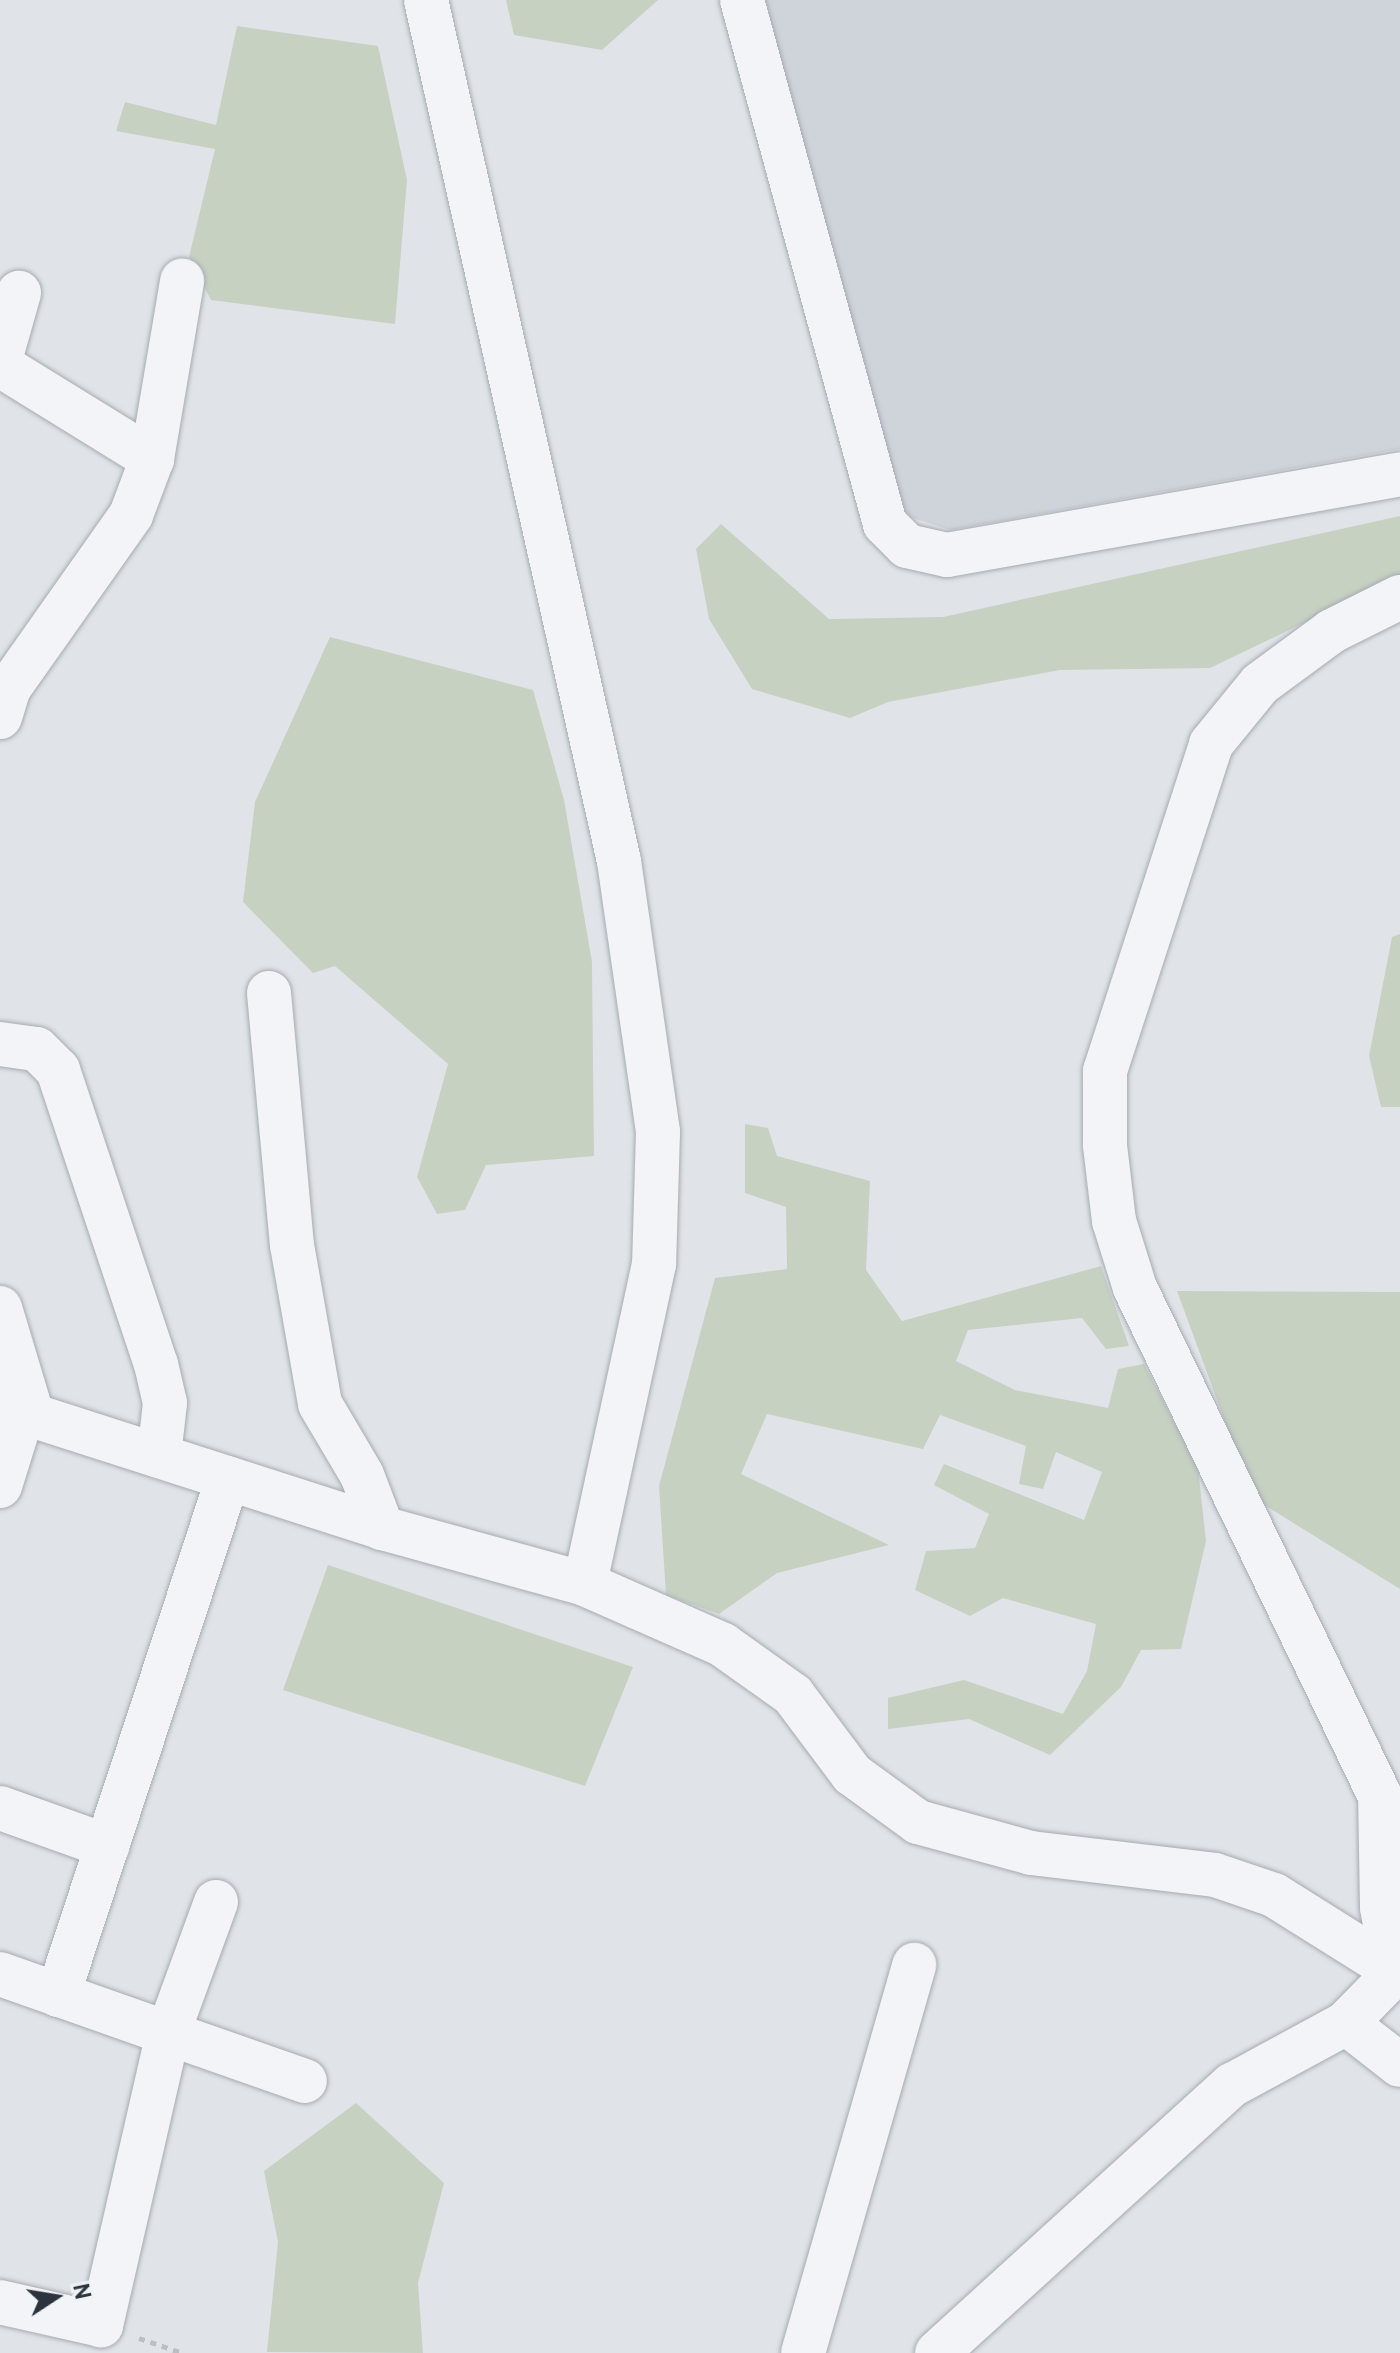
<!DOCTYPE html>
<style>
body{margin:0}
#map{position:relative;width:1400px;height:2353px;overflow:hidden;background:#e0e4e8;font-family:Overpass,sans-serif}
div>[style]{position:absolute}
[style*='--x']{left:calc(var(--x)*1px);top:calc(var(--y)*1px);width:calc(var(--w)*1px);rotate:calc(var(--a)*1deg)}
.built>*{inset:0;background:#cfd3da}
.green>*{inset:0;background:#c7d1c2}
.path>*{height:5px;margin-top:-2.5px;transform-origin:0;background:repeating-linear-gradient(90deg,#bbbec3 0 6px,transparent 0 12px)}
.roads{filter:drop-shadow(0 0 2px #a6abb2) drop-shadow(0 0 2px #a6abb2)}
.minor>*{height:44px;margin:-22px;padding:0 22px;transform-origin:22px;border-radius:22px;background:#f3f4f7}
span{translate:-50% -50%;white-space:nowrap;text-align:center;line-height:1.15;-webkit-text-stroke:6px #f0f3f6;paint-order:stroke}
.north{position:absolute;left:16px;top:2257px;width:80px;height:80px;-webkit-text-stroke:6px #f0f3f6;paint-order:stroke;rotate:78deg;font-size:22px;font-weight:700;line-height:32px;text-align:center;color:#2a333e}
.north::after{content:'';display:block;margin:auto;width:28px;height:36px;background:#2a333e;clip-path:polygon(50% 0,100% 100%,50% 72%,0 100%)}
</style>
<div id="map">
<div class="built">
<div style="clip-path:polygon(762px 0,1400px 0,1400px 449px,950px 530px,913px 518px,898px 506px)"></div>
</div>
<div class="green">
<div style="clip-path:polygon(506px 0,658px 0,602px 50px,514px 35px)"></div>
<div style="clip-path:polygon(237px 26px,378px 46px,407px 180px,395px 324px,211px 300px,189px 257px,215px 149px,116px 131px,125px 102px,216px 125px)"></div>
<div style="clip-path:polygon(1400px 516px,1400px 577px,1210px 668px,1060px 670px,888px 702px,850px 718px,752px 689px,709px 619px,696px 549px,721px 524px,829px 619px,943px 617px)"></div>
<div style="clip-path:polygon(330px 637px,533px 690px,564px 800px,592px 962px,594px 1156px,486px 1165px,465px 1210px,437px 1214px,417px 1177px,448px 1064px,335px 966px,313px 973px,243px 902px,255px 802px)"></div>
<div style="clip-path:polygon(1400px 934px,1400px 1107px,1381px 1107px,1369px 1056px,1392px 937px)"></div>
<div style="clip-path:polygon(745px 1124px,768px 1128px,777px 1156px,870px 1181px,866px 1270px,902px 1321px,1101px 1266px,1129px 1346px,1106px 1349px,1082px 1318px,968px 1330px,956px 1361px,1015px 1390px,1108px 1408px,1118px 1369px,1144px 1364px,1198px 1468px,1206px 1541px,1181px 1649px,1141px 1650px,1121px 1687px,1050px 1755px,969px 1719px,888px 1729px,888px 1698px,964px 1680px,1063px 1714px,1087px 1671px,1096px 1624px,1003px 1598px,970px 1616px,915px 1590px,926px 1551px,975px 1548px,989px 1514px,934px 1485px,944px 1464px,1084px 1520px,1102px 1472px,1056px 1452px,1043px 1489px,1019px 1484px,1026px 1446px,940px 1415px,923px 1449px,767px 1414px,741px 1474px,889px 1545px,777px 1573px,719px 1614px,666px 1595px,659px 1486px,715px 1278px,787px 1269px,786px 1207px,745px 1193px)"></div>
<div style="clip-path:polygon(1177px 1291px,1400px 1292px,1400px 1589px,1253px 1498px)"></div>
<div style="clip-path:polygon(328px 1565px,633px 1667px,585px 1786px,283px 1690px)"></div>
<div style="clip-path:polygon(356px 2103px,444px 2183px,418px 2283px,423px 2353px,267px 2352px,278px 2242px,264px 2171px)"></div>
</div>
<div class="path">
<div style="--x:139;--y:2338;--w:46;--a:18.8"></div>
</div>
<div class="roads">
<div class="minor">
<div style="--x:426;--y:0;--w:882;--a:77.37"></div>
<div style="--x:619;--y:861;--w:274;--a:81.8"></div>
<div style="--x:658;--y:1132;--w:132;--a:91.7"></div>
<div style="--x:654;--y:1264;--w:327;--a:102.2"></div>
<div style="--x:742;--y:0;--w:543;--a:74.74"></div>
<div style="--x:885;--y:524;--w:31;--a:45"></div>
<div style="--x:907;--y:546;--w:41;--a:12.7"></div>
<div style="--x:947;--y:555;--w:460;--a:-10.1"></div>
<div style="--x:0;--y:360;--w:70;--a:-74.2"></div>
<div style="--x:0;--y:365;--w:179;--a:31.7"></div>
<div style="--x:0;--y:717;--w:30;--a:-73"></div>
<div style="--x:9;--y:688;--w:212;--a:-54.8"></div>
<div style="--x:131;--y:515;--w:60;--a:-69.4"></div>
<div style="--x:152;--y:459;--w:181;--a:-80.4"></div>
<div style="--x:269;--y:993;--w:253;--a:84.8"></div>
<div style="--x:292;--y:1245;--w:161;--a:80"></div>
<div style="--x:320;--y:1404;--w:82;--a:59.4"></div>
<div style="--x:362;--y:1475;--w:57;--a:69.3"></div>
<div style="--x:0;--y:1044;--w:37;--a:8"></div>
<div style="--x:37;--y:1049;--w:30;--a:45"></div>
<div style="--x:58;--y:1070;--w:310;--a:71.6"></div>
<div style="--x:156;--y:1364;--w:40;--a:77"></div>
<div style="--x:165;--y:1403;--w:53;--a:96.5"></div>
<div style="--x:0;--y:1308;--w:112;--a:73.3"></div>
<div style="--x:0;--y:1405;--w:401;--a:17.8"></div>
<div style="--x:382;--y:1528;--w:211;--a:15.4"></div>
<div style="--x:585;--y:1584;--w:151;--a:23.8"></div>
<div style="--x:723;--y:1645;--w:86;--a:35.5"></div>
<div style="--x:793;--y:1695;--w:99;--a:53.2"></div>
<div style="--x:852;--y:1774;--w:82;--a:36"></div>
<div style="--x:918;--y:1822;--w:117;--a:15.3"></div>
<div style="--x:1031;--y:1853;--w:185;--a:6.8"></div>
<div style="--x:1215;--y:1875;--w:62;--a:18.7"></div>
<div style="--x:1274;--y:1895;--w:149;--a:32.1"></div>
<div style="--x:0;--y:1486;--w:77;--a:-72.7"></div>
<div style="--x:0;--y:1808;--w:114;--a:19.6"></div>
<div style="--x:216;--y:1902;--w:140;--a:110.1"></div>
<div style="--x:168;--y:2033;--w:145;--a:19.3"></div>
<div style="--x:0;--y:1974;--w:178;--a:19.4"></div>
<div style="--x:168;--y:2033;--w:300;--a:102.9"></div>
<div style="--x:101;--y:2325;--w:104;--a:-167.2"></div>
<div style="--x:1394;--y:1974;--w:68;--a:-100.2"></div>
<div style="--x:1382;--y:1907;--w:111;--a:-91"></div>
<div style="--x:1380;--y:1796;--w:564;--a:-115.75"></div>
<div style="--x:1135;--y:1288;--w:70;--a:-107.4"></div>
<div style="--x:1114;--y:1221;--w:77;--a:-96.8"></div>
<div style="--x:1105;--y:1145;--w:74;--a:-90"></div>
<div style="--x:1105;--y:1071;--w:344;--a:-72"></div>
<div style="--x:1211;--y:744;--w:77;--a:-50.8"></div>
<div style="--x:1260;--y:684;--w:89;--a:-36.4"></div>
<div style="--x:1332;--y:631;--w:76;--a:-26.6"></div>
<div style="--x:58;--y:1995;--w:544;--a:-71.8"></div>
<div style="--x:1346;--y:2023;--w:68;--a:37.9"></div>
<div style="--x:803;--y:2353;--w:404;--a:-74"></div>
<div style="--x:937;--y:2353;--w:399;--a:-42.3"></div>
<div style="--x:1232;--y:2085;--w:130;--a:-28.5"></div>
<div style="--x:1346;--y:2023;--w:69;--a:-45.6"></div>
</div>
</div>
<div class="north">N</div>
</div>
